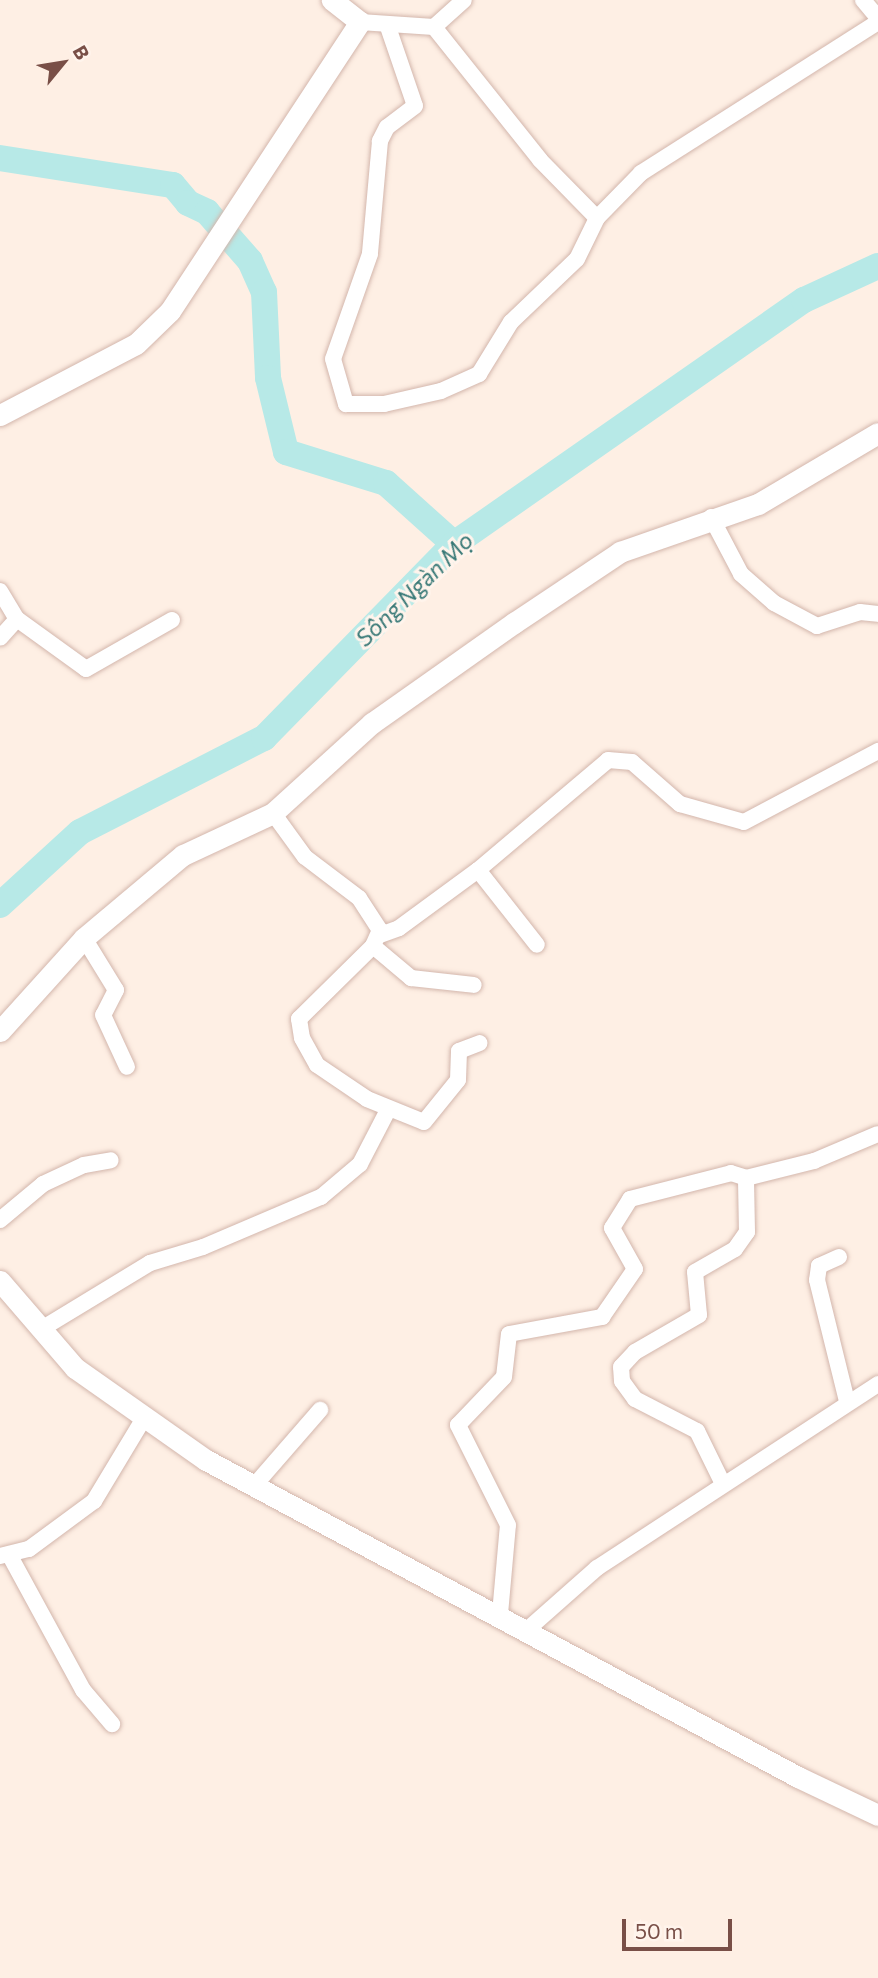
<!DOCTYPE html>
<meta charset="utf-8">
<style>
body{margin:0}
#map{position:relative;width:878px;height:1978px;overflow:hidden;background:#feefe4;font-family:Commissioner,sans-serif}
div>[style]{position:absolute}
[style*='--x']{left:calc(var(--x)*1px);top:calc(var(--y)*1px);width:calc(var(--w)*1px);rotate:calc(var(--a)*1deg)}
.river>*{height:26px;margin:-13px;padding:0 13px;transform-origin:13px;border-radius:13px;background:#b7e9e7}
.roads{filter:drop-shadow(0 0 2px #d3b6ac) drop-shadow(0 0 2px #d3b6ac)}
.street>*{height:16px;margin:-8px;padding:0 8px;transform-origin:8px;border-radius:8px;background:#fff}
.secondary>*{height:21px;margin:-10.5px;padding:0 10.5px;transform-origin:10.5px;border-radius:10.5px;background:#fff}
span{translate:-50% -50%;white-space:nowrap;text-align:center;line-height:1.15;-webkit-text-stroke:6px #fff4ec;paint-order:stroke}
.water-label{font-size:23px;color:#377876;font-style:italic}
.north{position:absolute;left:28px;top:28px;width:70px;height:70px;-webkit-text-stroke:5px #fff4ec;paint-order:stroke;rotate:60deg;font-size:19px;font-weight:700;line-height:28px;text-align:center;color:#794f47}
.north::after{content:'';display:block;margin:auto;width:24px;height:32px;background:#794f47;clip-path:polygon(50% 0,100% 100%,50% 72%,0 100%)}
.scale{position:absolute;left:622px;top:1919px;width:110px;height:32px;box-sizing:border-box;border:4px solid #794f47;border-top:0;padding-left:9px;font-size:21px;line-height:24px;white-space:nowrap;color:#794f47;-webkit-text-stroke:5px #fff4ec;paint-order:stroke}
</style>
<div id="map">
<div class="river">
<div style="--x:0;--y:158;--w:175;--a:8.9"></div>
<div style="--x:173;--y:185;--w:23;--a:50"></div>
<div style="--x:188;--y:203;--w:21;--a:25"></div>
<div style="--x:207;--y:212;--w:65;--a:48.7"></div>
<div style="--x:250;--y:261;--w:34;--a:66"></div>
<div style="--x:264;--y:292;--w:86;--a:87.3"></div>
<div style="--x:268;--y:378;--w:76;--a:76.3"></div>
<div style="--x:286;--y:452;--w:105;--a:17.2"></div>
<div style="--x:386;--y:483;--w:91;--a:41.9"></div>
<div style="--x:0;--y:905;--w:108;--a:-42.4"></div>
<div style="--x:80;--y:832;--w:207;--a:-27.1"></div>
<div style="--x:264;--y:738;--w:272;--a:-45.6"></div>
<div style="--x:454;--y:544;--w:427;--a:-34.9"></div>
<div style="--x:804;--y:300;--w:81;--a:-24.7"></div>
</div>
<div class="roads">
<div class="street">
<div style="--x:863;--y:0;--w:23;--a:50"></div>
<div style="--x:360;--y:22;--w:74;--a:3.9"></div>
<div style="--x:434;--y:27;--w:170;--a:51.4"></div>
<div style="--x:540;--y:160;--w:81;--a:45.5"></div>
<div style="--x:597;--y:218;--w:63;--a:-45.6"></div>
<div style="--x:641;--y:173;--w:281;--a:-32.5"></div>
<div style="--x:388;--y:27;--w:83;--a:71.1"></div>
<div style="--x:415;--y:106;--w:35;--a:143"></div>
<div style="--x:387;--y:127;--w:16;--a:117"></div>
<div style="--x:380;--y:141;--w:113;--a:95.1"></div>
<div style="--x:370;--y:254;--w:111;--a:109.4"></div>
<div style="--x:333;--y:359;--w:47;--a:73.9"></div>
<div style="--x:346;--y:404;--w:38;--a:0"></div>
<div style="--x:384;--y:404;--w:58;--a:-12.8"></div>
<div style="--x:441;--y:391;--w:42;--a:-24.1"></div>
<div style="--x:479;--y:374;--w:61;--a:-58.4"></div>
<div style="--x:511;--y:322;--w:91;--a:-43.7"></div>
<div style="--x:577;--y:259;--w:46;--a:-64"></div>
<div style="--x:434;--y:27;--w:40;--a:-42"></div>
<div style="--x:711;--y:517;--w:64;--a:62.2"></div>
<div style="--x:741;--y:574;--w:44;--a:41.3"></div>
<div style="--x:774;--y:603;--w:49;--a:28.1"></div>
<div style="--x:817;--y:626;--w:45;--a:-18"></div>
<div style="--x:860;--y:612;--w:18;--a:6"></div>
<div style="--x:0;--y:591;--w:33;--a:59"></div>
<div style="--x:17;--y:619;--w:25;--a:132"></div>
<div style="--x:17;--y:619;--w:85;--a:35.9"></div>
<div style="--x:86;--y:669;--w:99;--a:-29.7"></div>
<div style="--x:273;--y:813;--w:54;--a:54"></div>
<div style="--x:305;--y:857;--w:68;--a:37.2"></div>
<div style="--x:359;--y:898;--w:38;--a:57"></div>
<div style="--x:380;--y:930;--w:17;--a:114"></div>
<div style="--x:373;--y:946;--w:104;--a:135.4"></div>
<div style="--x:299;--y:1019;--w:19;--a:81"></div>
<div style="--x:302;--y:1038;--w:31;--a:61"></div>
<div style="--x:317;--y:1065;--w:60;--a:34.2"></div>
<div style="--x:367;--y:1099;--w:61;--a:22"></div>
<div style="--x:424;--y:1122;--w:54;--a:-51"></div>
<div style="--x:458;--y:1080;--w:29;--a:-88"></div>
<div style="--x:459;--y:1051;--w:22;--a:-21"></div>
<div style="--x:478;--y:870;--w:95;--a:51.8"></div>
<div style="--x:380;--y:935;--w:20;--a:-20"></div>
<div style="--x:399;--y:928;--w:98;--a:-36.3"></div>
<div style="--x:478;--y:870;--w:170;--a:-40.2"></div>
<div style="--x:608;--y:760;--w:24;--a:5"></div>
<div style="--x:632;--y:762;--w:64;--a:41.2"></div>
<div style="--x:680;--y:804;--w:66;--a:15.7"></div>
<div style="--x:744;--y:822;--w:152;--a:-27.9"></div>
<div style="--x:84;--y:938;--w:61;--a:58.4"></div>
<div style="--x:116;--y:990;--w:28;--a:117"></div>
<div style="--x:103;--y:1015;--w:57;--a:65.2"></div>
<div style="--x:373;--y:946;--w:50;--a:40.1"></div>
<div style="--x:411;--y:978;--w:63;--a:6.3"></div>
<div style="--x:0;--y:1220;--w:56;--a:-39.9"></div>
<div style="--x:43;--y:1184;--w:45;--a:-24.9"></div>
<div style="--x:84;--y:1165;--w:27;--a:-10"></div>
<div style="--x:839;--y:1257;--w:22;--a:156"></div>
<div style="--x:819;--y:1266;--w:14;--a:98"></div>
<div style="--x:817;--y:1280;--w:125;--a:76.1"></div>
<div style="--x:43;--y:1328;--w:125;--a:-31.3"></div>
<div style="--x:150;--y:1263;--w:55;--a:-16.8"></div>
<div style="--x:203;--y:1247;--w:128;--a:-23"></div>
<div style="--x:321;--y:1197;--w:51;--a:-40.2"></div>
<div style="--x:360;--y:1164;--w:61;--a:-62.6"></div>
<div style="--x:723;--y:1484;--w:59;--a:-116.1"></div>
<div style="--x:697;--y:1431;--w:70;--a:-152.7"></div>
<div style="--x:635;--y:1399;--w:22;--a:-126"></div>
<div style="--x:622;--y:1381;--w:14;--a:-94"></div>
<div style="--x:621;--y:1367;--w:21;--a:-47"></div>
<div style="--x:635;--y:1352;--w:74;--a:-30"></div>
<div style="--x:699;--y:1315;--w:43;--a:-95.3"></div>
<div style="--x:695;--y:1272;--w:46;--a:-29.9"></div>
<div style="--x:735;--y:1249;--w:21;--a:-55"></div>
<div style="--x:747;--y:1232;--w:54;--a:-91.1"></div>
<div style="--x:746;--y:1178;--w:70;--a:-14"></div>
<div style="--x:814;--y:1161;--w:69;--a:-22.9"></div>
<div style="--x:254;--y:1486;--w:101;--a:-49"></div>
<div style="--x:0;--y:1556;--w:30;--a:-14"></div>
<div style="--x:29;--y:1549;--w:81;--a:-36.4"></div>
<div style="--x:94;--y:1501;--w:97;--a:-58.9"></div>
<div style="--x:10;--y:1556;--w:153;--a:61.4"></div>
<div style="--x:83;--y:1690;--w:45;--a:49.5"></div>
<div style="--x:500;--y:1614;--w:89;--a:-84.9"></div>
<div style="--x:508;--y:1525;--w:112;--a:-116.6"></div>
<div style="--x:458;--y:1425;--w:66;--a:-46.2"></div>
<div style="--x:504;--y:1377;--w:43;--a:-83.4"></div>
<div style="--x:509;--y:1334;--w:95;--a:-10.4"></div>
<div style="--x:602;--y:1317;--w:58;--a:-55.5"></div>
<div style="--x:635;--y:1269;--w:47;--a:-119.3"></div>
<div style="--x:612;--y:1228;--w:34;--a:-58"></div>
<div style="--x:630;--y:1199;--w:104;--a:-14.4"></div>
<div style="--x:731;--y:1173;--w:16;--a:18"></div>
<div style="--x:528;--y:1629;--w:92;--a:-41.5"></div>
<div style="--x:597;--y:1568;--w:336;--a:-33.2"></div>
</div>
<div class="secondary">
<div style="--x:0;--y:415;--w:153;--a:-27.6"></div>
<div style="--x:136;--y:344;--w:47;--a:-44.1"></div>
<div style="--x:170;--y:311;--w:346;--a:-56.7"></div>
<div style="--x:360;--y:22;--w:36;--a:-142"></div>
<div style="--x:0;--y:1031;--w:125;--a:-47.9"></div>
<div style="--x:84;--y:938;--w:129;--a:-40"></div>
<div style="--x:183;--y:855;--w:99;--a:-25"></div>
<div style="--x:273;--y:813;--w:134;--a:-42.3"></div>
<div style="--x:372;--y:723;--w:174;--a:-35.2"></div>
<div style="--x:514;--y:623;--w:128;--a:-33.8"></div>
<div style="--x:620;--y:552;--w:146;--a:-19.2"></div>
<div style="--x:758;--y:504;--w:139;--a:-30.6"></div>
<div style="--x:0;--y:1281;--w:115;--a:49.2"></div>
<div style="--x:75;--y:1368;--w:160;--a:35.1"></div>
<div style="--x:206;--y:1460;--w:672;--a:28.17"></div>
<div style="--x:798;--y:1777;--w:89;--a:25.4"></div>
</div>
</div>
<div class="water-label">
<span style="left:414px;top:589px;rotate:-44deg">Sông Ngàn Mọ</span>
</div>
<div class="north">B</div>
<div class="scale">50 m</div>
</div>
